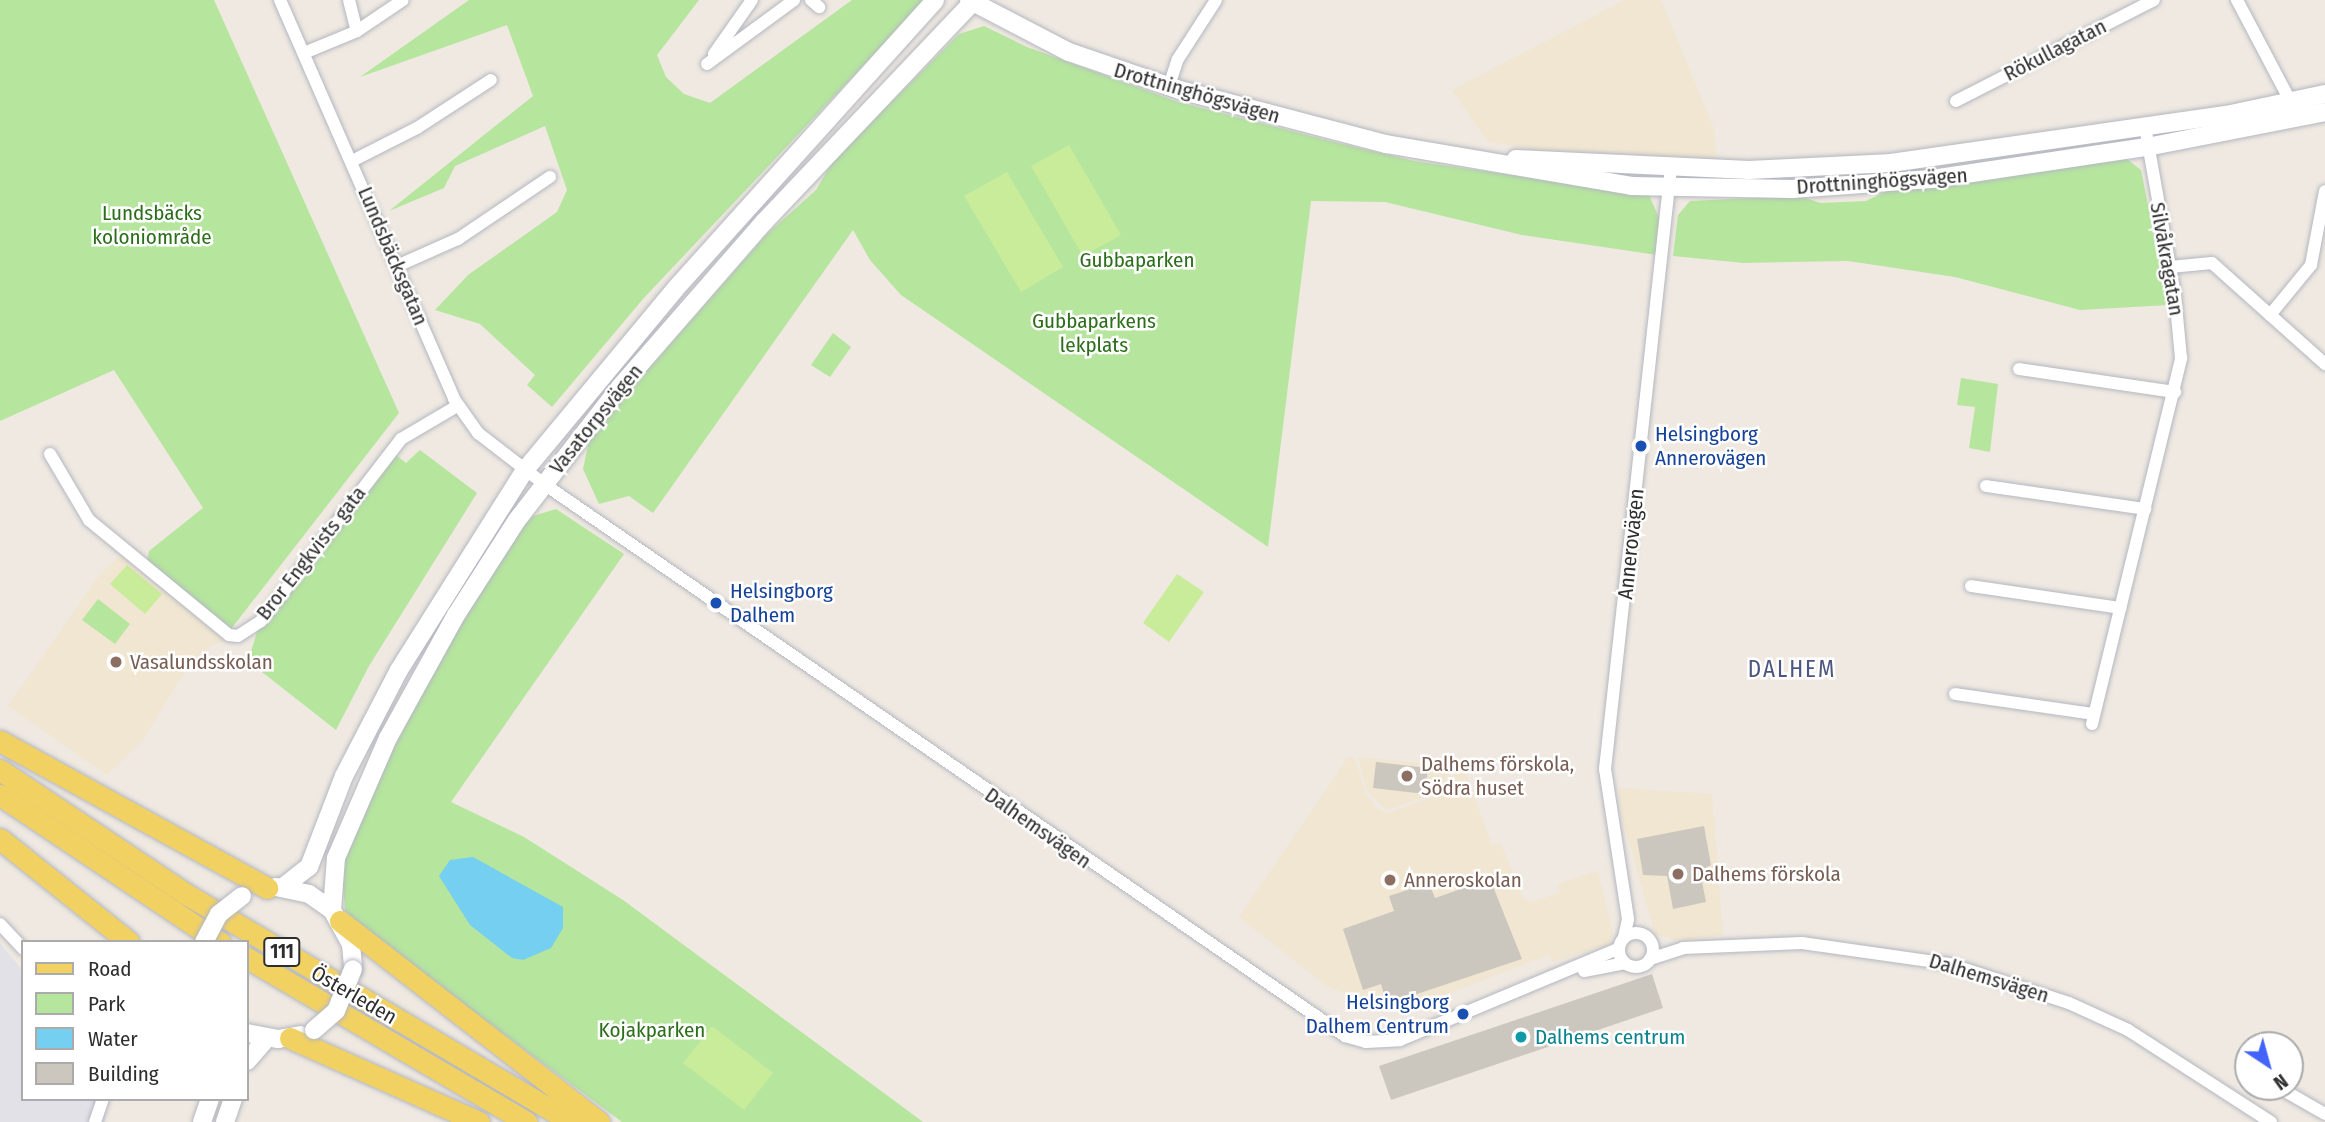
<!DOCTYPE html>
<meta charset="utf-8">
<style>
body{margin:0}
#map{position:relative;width:2325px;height:1122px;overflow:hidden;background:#efe9e1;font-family:"Fira Sans Condensed",sans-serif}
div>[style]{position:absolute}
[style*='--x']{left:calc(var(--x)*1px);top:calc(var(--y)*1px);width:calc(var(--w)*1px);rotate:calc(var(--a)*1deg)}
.industrial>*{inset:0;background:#e3e1e8}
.education>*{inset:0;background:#f0e6d1}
.green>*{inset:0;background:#b6e59e}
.pitch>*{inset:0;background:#c9ec9a}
.water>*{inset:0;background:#75cff0}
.building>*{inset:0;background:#cbc7bf}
.roads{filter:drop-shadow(0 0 2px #b4b7c1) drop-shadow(0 0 2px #b4b7c1)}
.street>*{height:12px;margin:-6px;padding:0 6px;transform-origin:6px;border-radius:6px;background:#fff}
.street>.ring{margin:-6px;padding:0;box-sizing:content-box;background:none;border:12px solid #fff;border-radius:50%}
.secondary>*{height:18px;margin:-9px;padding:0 9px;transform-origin:9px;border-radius:9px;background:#fff}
.primary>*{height:21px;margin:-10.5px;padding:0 10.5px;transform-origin:10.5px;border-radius:10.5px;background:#f2d163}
.bridges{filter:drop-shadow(0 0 2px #b4b7c1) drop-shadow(0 0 2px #b4b7c1)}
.secondary-bridge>*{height:18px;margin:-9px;padding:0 9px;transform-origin:9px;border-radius:9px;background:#fff}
.dots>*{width:19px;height:19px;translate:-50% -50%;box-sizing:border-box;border:4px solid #fff;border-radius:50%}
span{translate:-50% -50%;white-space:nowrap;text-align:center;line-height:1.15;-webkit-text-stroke:5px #fff;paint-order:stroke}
.shield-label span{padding:2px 5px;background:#fff;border:2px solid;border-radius:5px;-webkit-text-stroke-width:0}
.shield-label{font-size:19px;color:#2e2e2e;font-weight:700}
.street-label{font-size:21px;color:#2e2e2e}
.park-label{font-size:21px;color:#2c6e1b}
.transit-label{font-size:21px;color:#164399}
.left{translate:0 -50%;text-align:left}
.right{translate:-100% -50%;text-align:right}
.education-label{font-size:21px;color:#785e54}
.culture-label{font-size:21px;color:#0d838f}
.neighbourhood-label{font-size:23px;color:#4d5680;letter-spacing:2px}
.legend{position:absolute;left:21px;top:940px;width:228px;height:161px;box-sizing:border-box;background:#fff;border:2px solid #ababab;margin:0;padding:9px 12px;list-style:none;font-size:21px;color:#2e2e2e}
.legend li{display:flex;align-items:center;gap:14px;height:35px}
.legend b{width:35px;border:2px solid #ababab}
.north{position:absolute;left:2234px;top:1031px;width:70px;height:70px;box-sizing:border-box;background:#fff;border:2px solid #ababab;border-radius:50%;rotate:144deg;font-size:19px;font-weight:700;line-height:28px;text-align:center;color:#2e2e2e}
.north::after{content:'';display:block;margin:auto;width:24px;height:32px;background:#4264fb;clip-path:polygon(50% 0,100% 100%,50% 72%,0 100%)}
</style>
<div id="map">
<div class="industrial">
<div style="clip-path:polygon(0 943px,23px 971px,23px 1099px,108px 1099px,105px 1122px,0 1122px)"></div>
</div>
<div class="education">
<div style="clip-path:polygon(1625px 0,1661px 0,1713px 126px,1717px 160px,1540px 151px,1487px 141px,1452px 90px)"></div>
<div style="clip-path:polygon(123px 553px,226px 641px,212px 645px,188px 667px,142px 741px,107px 775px,8px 706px,100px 574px)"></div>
<div style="clip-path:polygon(1348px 757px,1355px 758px,1365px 792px,1377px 809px,1388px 813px,1458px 788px,1452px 769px,1465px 771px,1492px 845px,1501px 844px,1523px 898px,1530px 902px,1560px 893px,1557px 884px,1598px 871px,1613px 934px,1609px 944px,1553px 962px,1549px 955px,1426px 1002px,1381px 1007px,1328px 987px,1239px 917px)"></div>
<div style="clip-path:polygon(1358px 757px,1447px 766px,1456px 787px,1386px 810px,1367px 791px)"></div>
<div style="clip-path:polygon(1619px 788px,1712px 794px,1723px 935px,1679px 941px,1655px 934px,1620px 811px)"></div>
</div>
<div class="green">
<div style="clip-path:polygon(0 0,214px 0,399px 413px,231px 629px,147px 561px,149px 551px,203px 508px,114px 370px,0 421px)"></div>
<div style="clip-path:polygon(469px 0,699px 0,657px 55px,666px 77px,684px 94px,710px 103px,852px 0,925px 0,643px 299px,552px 407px,527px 385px,535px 375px,480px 324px,435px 310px,468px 275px,557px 212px,567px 190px,545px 126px,455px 166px,444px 188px,389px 211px,533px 96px,507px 25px,360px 77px)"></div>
<div style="clip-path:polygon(984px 26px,1027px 47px,1178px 102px,1334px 142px,1414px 161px,1649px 195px,1659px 218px,1657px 255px,1522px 235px,1385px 202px,1311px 201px,1268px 547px,901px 295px,870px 260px,853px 230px,653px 513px,629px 496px,599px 504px,583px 469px,590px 436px,766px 235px,816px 190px,833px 161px,959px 34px)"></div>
<div style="clip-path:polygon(2123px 156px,2141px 170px,2168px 305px,2080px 310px,1955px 277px,1848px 261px,1744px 263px,1673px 256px,1678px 215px,1690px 201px,1799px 196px,1821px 203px,1866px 201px,1889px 190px)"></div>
<div style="clip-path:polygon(833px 333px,851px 347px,830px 377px,811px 365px)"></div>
<div style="clip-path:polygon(1961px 378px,1998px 384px,1990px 452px,1969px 448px,1975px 407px,1957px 405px)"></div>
<div style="clip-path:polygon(420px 450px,477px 493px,369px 666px,336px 730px,248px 661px,257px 632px,395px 454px,406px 463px)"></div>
<div style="clip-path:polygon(556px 509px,624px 554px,451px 802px,524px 837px,623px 900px,923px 1122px,622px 1122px,364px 931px,345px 910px,341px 860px,394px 748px,450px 642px,521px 530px,533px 516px)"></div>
<div style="clip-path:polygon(98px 599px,130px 624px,115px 644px,82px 620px)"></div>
</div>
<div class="pitch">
<div style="clip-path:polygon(1069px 145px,1121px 235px,1083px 256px,1031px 166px)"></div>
<div style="clip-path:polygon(1007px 172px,1063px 267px,1021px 292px,964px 196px)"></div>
<div style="clip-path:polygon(127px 565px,162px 594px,145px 614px,110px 584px)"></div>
<div style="clip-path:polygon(1177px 574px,1204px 592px,1169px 642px,1143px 623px)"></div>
<div style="clip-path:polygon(712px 1026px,773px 1073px,744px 1110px,683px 1063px)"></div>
</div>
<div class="water">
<div style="clip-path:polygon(473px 857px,563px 907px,563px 928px,551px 948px,523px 960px,512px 958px,470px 925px,439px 876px,450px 860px)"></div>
</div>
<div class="building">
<div style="clip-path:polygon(1376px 762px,1428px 768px,1425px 794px,1373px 788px)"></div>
<div style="clip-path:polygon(1704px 826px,1711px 865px,1700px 871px,1706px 902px,1673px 909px,1667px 876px,1643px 875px,1637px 839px)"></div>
<div style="clip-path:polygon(1490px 879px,1522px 959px,1387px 1004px,1381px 984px,1363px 990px,1343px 929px,1394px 911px,1389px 896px,1429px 883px,1435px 898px)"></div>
<div style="clip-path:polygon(1652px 974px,1663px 1008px,1391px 1100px,1379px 1066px)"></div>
</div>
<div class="roads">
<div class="street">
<div style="--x:280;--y:0;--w:435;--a:66.4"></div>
<div style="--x:454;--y:399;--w:42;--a:54.8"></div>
<div style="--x:478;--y:433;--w:83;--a:37.7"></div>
<div style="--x:544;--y:484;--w:973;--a:34.57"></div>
<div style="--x:1345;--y:1036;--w:22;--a:16"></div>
<div style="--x:1366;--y:1042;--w:34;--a:-3"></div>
<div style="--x:1400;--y:1040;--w:236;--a:-22.7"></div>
<div style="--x:349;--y:0;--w:32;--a:76"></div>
<div style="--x:811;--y:0;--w:11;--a:41"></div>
<div style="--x:2237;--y:0;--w:122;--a:62.2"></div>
<div style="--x:304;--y:53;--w:57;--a:-22.5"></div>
<div style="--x:357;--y:31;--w:55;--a:-34"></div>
<div style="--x:714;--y:54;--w:66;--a:-54.9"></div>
<div style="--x:707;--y:64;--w:108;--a:-36.3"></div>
<div style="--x:1169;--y:86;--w:28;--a:-72"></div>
<div style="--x:1178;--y:59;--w:70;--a:-57.2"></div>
<div style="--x:1956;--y:101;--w:222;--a:-27"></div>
<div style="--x:352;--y:161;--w:73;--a:-26.9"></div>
<div style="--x:417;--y:128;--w:88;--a:-33"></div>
<div style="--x:397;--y:266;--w:67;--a:-23.9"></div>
<div style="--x:458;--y:239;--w:111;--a:-34"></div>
<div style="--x:2170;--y:267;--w:42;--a:-5.4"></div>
<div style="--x:2212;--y:263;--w:152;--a:41.8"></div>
<div style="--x:2270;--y:315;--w:65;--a:-50.6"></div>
<div style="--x:2311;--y:265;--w:75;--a:-79.3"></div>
<div style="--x:2019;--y:369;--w:158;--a:8.4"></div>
<div style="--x:50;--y:454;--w:77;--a:59.4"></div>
<div style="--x:89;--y:520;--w:181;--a:39.4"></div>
<div style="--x:229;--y:635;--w:9;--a:6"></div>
<div style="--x:238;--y:636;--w:27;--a:-33"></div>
<div style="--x:261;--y:621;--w:230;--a:-52.4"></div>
<div style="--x:401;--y:439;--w:65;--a:-30.5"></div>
<div style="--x:1986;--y:486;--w:161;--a:8.2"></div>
<div style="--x:1971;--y:586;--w:151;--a:8.4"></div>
<div style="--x:1955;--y:694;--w:140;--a:8.2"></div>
<div style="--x:2092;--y:724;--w:377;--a:-76.3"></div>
<div style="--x:2181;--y:358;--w:63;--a:-95.4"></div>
<div style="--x:2175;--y:295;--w:172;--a:-100.1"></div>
<div style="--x:0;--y:924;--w:34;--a:47"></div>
<div class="ring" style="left:1619px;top:933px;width:22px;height:22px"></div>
<div style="--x:1624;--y:937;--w:18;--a:-77"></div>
<div style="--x:1628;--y:919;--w:152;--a:-98.7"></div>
<div style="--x:1605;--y:769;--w:606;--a:-83.74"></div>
<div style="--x:1650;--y:959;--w:35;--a:-18"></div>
<div style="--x:1683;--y:948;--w:119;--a:-2.4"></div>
<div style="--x:1802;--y:943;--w:148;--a:8.1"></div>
<div style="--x:1949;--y:964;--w:126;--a:18"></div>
<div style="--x:2069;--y:1003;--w:65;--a:24.6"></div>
<div style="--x:2128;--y:1030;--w:170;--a:32.8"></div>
<div style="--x:1584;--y:971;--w:42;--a:-11"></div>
<div style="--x:2278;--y:1087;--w:54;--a:29.9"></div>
<div style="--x:95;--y:1122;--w:24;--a:-71"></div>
</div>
<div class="secondary">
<div style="--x:969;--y:0;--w:113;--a:27.5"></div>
<div style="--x:1069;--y:52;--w:117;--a:18.9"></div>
<div style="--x:1180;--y:90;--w:213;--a:14.7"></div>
<div style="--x:1386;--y:144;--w:249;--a:9.7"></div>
<div style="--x:1631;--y:186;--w:161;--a:1.1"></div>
<div style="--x:1792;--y:189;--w:140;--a:-4.1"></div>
<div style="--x:1932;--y:179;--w:217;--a:-8.5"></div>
<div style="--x:2147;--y:147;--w:181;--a:-11.1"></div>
<div style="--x:1516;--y:159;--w:233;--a:2.7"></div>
<div style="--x:1749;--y:170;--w:142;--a:-2.8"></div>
<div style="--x:1891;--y:163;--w:338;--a:-8.2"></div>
<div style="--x:2226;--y:115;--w:101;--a:-12"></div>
<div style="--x:276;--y:887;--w:34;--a:12"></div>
<div style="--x:309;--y:894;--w:28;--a:35"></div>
<div style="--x:332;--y:910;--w:39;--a:61"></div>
<div style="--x:351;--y:944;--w:25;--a:85"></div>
<div style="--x:283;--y:887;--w:33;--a:-38"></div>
<div style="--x:309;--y:867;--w:97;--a:-69"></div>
<div style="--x:344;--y:776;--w:119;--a:-62.6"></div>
<div style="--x:399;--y:670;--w:236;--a:-57.8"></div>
<div style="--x:525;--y:470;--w:236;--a:-50.3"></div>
<div style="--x:676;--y:288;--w:387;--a:-48"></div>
<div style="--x:332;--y:910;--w:52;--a:-85.6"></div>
<div style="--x:336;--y:858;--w:131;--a:-66.6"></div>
<div style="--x:388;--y:738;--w:141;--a:-61.1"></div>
<div style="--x:456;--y:615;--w:113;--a:-57.3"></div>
<div style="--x:517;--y:520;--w:168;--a:-52.2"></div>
<div style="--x:620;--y:387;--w:219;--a:-48.9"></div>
<div style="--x:764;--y:222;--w:306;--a:-46.5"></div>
<div style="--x:247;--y:1033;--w:32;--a:11"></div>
<div style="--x:278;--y:1039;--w:23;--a:-10"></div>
<div style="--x:247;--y:1061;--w:29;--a:-49"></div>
<div style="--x:202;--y:1122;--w:24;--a:-71"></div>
<div style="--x:225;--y:1122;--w:24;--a:-71"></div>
</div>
<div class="primary">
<div style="--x:0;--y:741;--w:305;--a:28.8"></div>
<div style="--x:0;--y:770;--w:224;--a:33.7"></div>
<div style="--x:186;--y:894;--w:448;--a:30.6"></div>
<div style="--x:0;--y:795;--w:265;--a:33.8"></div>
<div style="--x:0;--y:839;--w:165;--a:38.6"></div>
<div style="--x:340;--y:921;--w:328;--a:37.8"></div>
<div style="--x:247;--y:958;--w:324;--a:30.4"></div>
<div style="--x:290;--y:1038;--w:207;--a:24"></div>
</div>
</div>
<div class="bridges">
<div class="secondary-bridge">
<div style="--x:204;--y:942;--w:32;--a:-62"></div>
<div style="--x:219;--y:914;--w:29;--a:-38"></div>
<div style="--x:314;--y:1030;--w:29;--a:-41"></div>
<div style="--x:336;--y:1011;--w:45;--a:-68"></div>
</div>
</div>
<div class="dots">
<div style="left:1641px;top:446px;background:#1a4fb4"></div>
<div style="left:716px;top:603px;background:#1a4fb4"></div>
<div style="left:116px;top:662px;background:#8d6e63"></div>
<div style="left:1407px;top:776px;background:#8d6e63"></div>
<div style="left:1678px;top:874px;background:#8d6e63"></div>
<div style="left:1390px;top:880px;background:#8d6e63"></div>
<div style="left:1463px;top:1014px;background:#1a4fb4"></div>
<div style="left:1521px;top:1037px;background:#0f9aa8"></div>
</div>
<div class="shield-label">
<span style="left:282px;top:952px">111</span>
</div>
<div class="street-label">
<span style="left:2055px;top:50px;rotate:-27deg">Rökullagatan</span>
<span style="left:1197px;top:93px;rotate:16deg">Drottninghögsvägen</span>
<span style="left:1882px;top:181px;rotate:-4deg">Drottninghögsvägen</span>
<span style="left:393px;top:256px;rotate:67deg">Lundsbäcksgatan</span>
<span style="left:2167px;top:259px;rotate:80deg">Silvåkragatan</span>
<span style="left:596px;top:419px;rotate:-51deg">Vasatorpsvägen</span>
<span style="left:1631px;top:544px;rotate:-84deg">Annerovägen</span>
<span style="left:311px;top:553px;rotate:-52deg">Bror Engkvists gata</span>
<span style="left:1038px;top:828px;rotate:35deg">Dalhemsvägen</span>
<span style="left:1989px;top:978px;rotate:17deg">Dalhemsvägen</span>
<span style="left:354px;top:995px;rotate:30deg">Österleden</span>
</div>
<div class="park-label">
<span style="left:152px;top:225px">Lundsbäcks<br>koloniområde</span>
<span style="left:1137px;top:260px">Gubbaparken</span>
<span style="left:1094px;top:333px">Gubbaparkens<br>lekplats</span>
<span style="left:652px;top:1030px">Kojakparken</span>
</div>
<div class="transit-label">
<span class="left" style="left:1655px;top:446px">Helsingborg<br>Annerovägen</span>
<span class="left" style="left:730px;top:603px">Helsingborg<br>Dalhem</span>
<span class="right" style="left:1449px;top:1014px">Helsingborg<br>Dalhem Centrum</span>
</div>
<div class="education-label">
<span class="left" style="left:130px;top:662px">Vasalundsskolan</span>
<span class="left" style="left:1421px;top:776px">Dalhems förskola,<br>Södra huset</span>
<span class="left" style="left:1692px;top:874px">Dalhems förskola</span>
<span class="left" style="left:1404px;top:880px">Anneroskolan</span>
</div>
<div class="culture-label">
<span class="left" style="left:1535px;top:1037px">Dalhems centrum</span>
</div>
<div class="neighbourhood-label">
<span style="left:1792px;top:669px">DALHEM</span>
</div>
<ul class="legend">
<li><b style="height:9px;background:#f2d163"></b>Road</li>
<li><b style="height:19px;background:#b6e59e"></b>Park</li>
<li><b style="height:19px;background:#75cff0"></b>Water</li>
<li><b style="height:19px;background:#cbc7bf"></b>Building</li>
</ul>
<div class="north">N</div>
</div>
